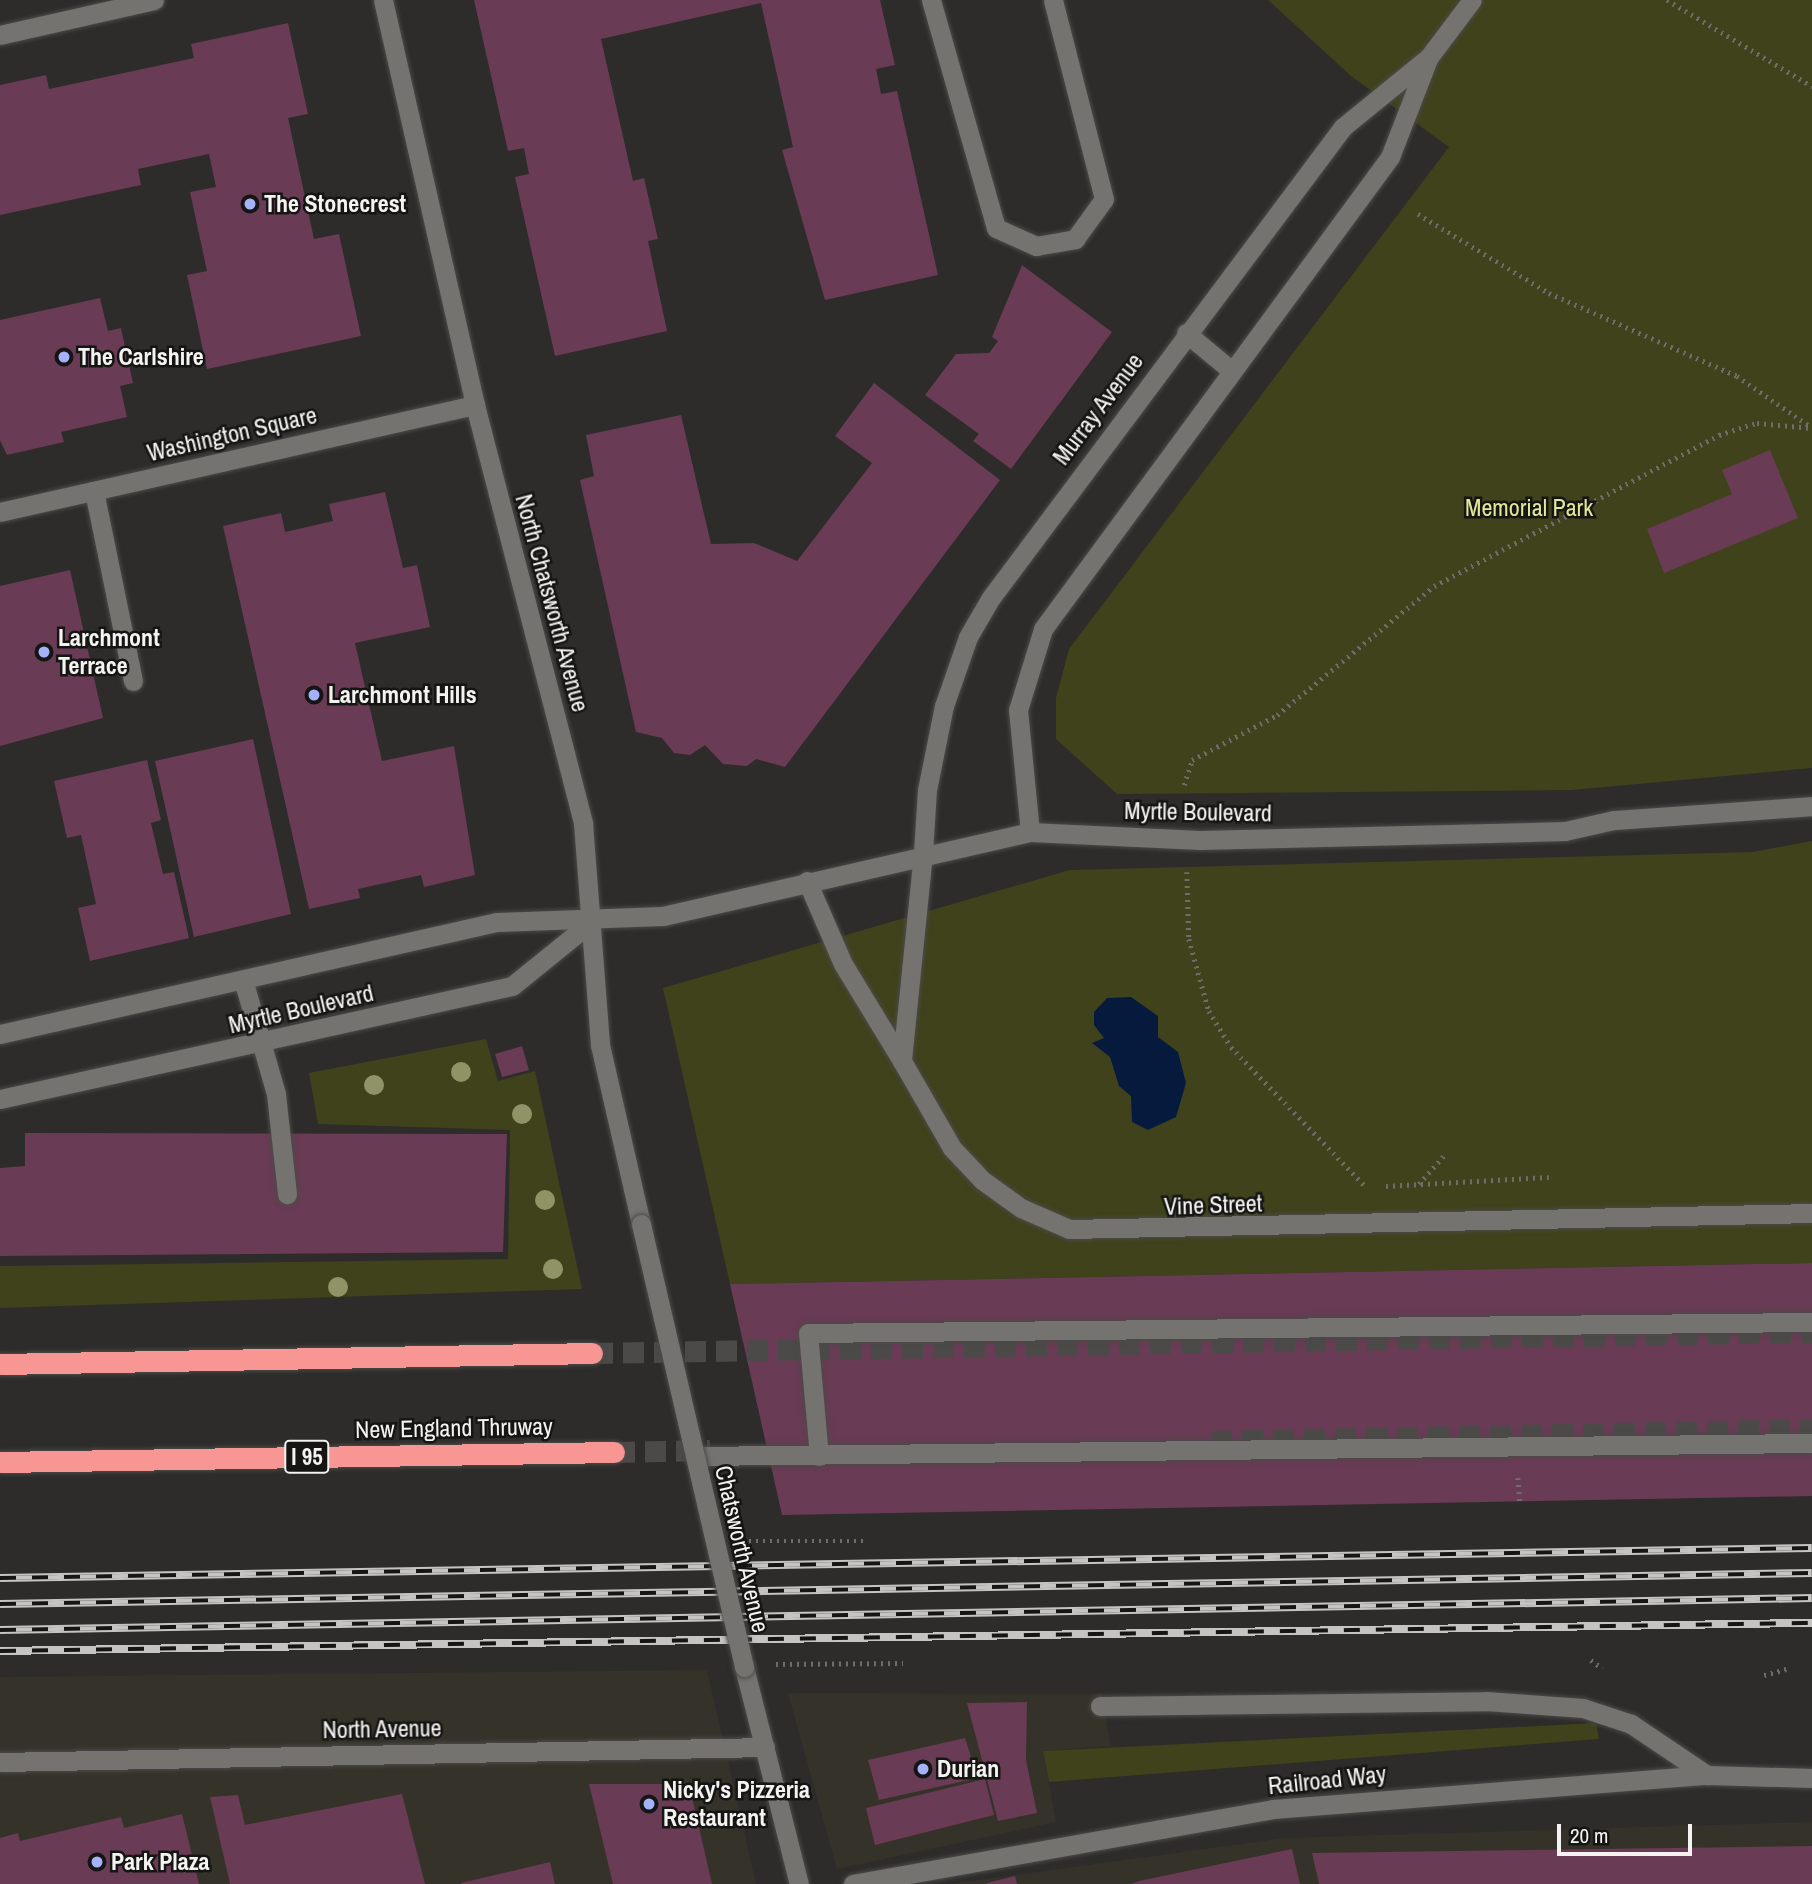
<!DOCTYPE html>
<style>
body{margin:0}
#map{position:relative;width:1812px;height:1884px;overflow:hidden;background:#2d2c2a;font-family:"Archivo Narrow",sans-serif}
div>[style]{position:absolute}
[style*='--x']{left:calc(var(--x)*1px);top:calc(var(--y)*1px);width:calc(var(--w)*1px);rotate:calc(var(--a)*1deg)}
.built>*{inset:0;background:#353229}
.green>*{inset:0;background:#3f421a}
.water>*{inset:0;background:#061a3d}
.building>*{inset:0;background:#693b54}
.motorway-tunnel>*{height:21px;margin-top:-10.5px;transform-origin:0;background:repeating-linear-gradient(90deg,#4b4a48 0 21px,transparent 0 31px)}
.path>*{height:4.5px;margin-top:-2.25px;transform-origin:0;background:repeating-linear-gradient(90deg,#6e6d6b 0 2px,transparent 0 7px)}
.roads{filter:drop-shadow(0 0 2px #4b4a48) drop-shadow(0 0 2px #4b4a48)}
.service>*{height:19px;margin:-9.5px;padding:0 9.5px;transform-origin:9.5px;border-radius:9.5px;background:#74736f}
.minor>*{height:19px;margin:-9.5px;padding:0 9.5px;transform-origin:9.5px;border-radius:9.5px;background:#74736f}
.tertiary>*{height:19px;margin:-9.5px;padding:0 9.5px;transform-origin:9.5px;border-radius:9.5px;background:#74736f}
.motorway>*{height:21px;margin:-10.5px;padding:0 10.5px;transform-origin:10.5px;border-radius:10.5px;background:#f89693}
.rail>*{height:8px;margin-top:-4px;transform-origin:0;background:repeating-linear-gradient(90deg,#151514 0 16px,#c5c4c2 0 32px);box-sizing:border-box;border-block:2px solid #c5c4c2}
.bridges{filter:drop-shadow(0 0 2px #4b4a48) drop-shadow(0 0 2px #4b4a48)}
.tertiary-bridge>*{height:19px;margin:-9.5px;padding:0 9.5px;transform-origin:9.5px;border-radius:9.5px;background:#74736f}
.trees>*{width:20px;height:20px;margin:-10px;border-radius:50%;background:#909366}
.dots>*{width:19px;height:19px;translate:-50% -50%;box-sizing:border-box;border:4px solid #151514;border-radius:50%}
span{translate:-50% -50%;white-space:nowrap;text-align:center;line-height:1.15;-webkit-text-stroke:5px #151514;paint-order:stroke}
.shield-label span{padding:2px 5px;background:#151514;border:2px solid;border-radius:5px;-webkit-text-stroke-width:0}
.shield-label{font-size:23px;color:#f4f3f1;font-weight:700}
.poi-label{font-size:24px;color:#f4f3f1;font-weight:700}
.left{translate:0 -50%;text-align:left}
.street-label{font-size:24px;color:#f4f3f1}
.park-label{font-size:24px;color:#e1e898}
.scale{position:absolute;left:1557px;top:1824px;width:135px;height:32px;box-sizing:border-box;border:4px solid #f4f3f1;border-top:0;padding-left:9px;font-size:21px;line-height:24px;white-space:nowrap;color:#f4f3f1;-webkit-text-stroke:5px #151514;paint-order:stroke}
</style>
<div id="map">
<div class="built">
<div style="clip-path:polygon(707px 1670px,756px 1884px,0 1884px,0 1677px)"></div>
<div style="clip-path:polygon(788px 1693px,1101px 1694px,1111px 1746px,1043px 1751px,1056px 1822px,837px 1869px)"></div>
<div style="clip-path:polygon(1812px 1822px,1812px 1884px,950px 1884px,1285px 1838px)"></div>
</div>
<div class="green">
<div style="clip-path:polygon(1268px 0,1812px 0,1812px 768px,1572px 790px,1117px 794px,1056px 739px,1056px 698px,1069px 649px,1449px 147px,1351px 76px)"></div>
<div style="clip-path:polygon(1812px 841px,1812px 1263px,730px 1284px,663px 988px,1070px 870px,1752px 852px)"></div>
<div style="clip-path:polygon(486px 1039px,498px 1081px,535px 1071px,582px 1289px,0 1308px,0 1266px,508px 1259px,510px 1130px,318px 1124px,309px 1073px)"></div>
<div style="clip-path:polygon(1596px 1723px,1599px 1739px,1049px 1782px,1043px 1751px)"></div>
</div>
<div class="water">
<div style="clip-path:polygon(1131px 997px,1158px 1016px,1158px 1037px,1178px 1052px,1186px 1083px,1176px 1117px,1148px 1130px,1132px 1122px,1131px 1096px,1119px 1086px,1110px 1057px,1092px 1043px,1104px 1038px,1094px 1025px,1094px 1012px,1107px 998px)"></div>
</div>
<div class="building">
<div style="clip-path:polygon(474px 0,880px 0,895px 65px,876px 69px,881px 94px,897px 91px,938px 275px,825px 300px,782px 150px,793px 147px,761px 3px,601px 39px,633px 181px,644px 178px,658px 239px,648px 241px,667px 331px,555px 356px,515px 177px,529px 174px,524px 148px,508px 151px)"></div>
<div style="clip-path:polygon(288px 23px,308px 114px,288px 118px,314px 239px,339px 234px,361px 336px,207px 369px,187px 275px,207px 271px,190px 192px,216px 187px,209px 154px,138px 169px,141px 185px,0 215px,0 85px,46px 75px,49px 89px,194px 58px,191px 44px)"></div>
<div style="clip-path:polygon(1022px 265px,1112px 332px,1011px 469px,973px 441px,979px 434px,925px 395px,956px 354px,989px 353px,998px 341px,992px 337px)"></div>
<div style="clip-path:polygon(100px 298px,108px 331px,121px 328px,133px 383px,120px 386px,127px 417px,61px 432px,64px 442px,7px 455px,0 440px,0 320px)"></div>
<div style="clip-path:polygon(874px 383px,1000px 480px,785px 767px,756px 759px,747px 766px,723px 764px,705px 745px,690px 755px,674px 753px,662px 738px,636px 732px,580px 480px,594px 476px,586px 435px,681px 415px,711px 544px,754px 543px,797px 561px,872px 463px,835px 436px)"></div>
<div style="clip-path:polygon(1770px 450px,1798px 518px,1664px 573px,1647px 529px,1732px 494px,1722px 470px)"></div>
<div style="clip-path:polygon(385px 492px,403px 568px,417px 565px,430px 627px,355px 643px,382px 761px,454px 746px,475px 875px,424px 887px,421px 875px,358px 889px,360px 898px,309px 909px,223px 526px,281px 513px,285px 532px,333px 521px,329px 504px)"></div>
<div style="clip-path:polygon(70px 570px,103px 718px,0 746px,0 586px)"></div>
<div style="clip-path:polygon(253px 739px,291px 914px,194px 937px,155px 761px)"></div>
<div style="clip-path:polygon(147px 760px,161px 820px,151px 823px,163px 874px,174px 872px,189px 938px,90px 961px,78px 908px,96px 904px,81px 835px,67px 838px,54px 781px)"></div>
<div style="clip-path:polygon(522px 1046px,529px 1070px,502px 1077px,495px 1054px)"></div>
<div style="clip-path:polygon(25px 1133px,507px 1134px,503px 1252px,0 1256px,0 1168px,25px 1166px)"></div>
<div style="clip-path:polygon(1812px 1263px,1812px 1496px,782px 1515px,730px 1284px)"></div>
<div style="clip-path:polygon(1027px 1702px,1026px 1760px,1037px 1813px,998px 1821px,967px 1703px)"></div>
<div style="clip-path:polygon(965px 1738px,978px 1778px,879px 1800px,868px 1760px)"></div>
<div style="clip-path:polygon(985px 1779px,994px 1815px,875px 1845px,866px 1808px)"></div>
<div style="clip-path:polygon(589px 1784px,689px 1784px,712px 1884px,613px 1884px)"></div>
<div style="clip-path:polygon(402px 1794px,425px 1884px,230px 1884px,210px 1797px,238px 1795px,245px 1825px)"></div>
<div style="clip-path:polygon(182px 1814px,199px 1884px,0 1884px,0 1838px,18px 1833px,20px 1841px,121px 1817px,124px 1828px)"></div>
<div style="clip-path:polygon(1812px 1846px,1812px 1884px,1319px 1884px,1312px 1853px)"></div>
<div style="clip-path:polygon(1292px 1849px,1300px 1884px,1131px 1884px,1139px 1881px)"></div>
<div style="clip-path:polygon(550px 1862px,555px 1884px,461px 1884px,461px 1883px)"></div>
<div style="clip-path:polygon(1015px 1876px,1017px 1884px,987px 1884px,987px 1883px)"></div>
</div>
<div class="motorway-tunnel">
<div style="--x:592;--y:1353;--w:1220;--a:-0.99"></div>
<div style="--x:1211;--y:1441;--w:601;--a:-1.14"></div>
<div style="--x:614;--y:1452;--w:96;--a:-1.2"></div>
</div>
<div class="path">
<div style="--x:1667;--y:0;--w:169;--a:30.7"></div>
<div style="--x:1418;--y:214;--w:153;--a:31.1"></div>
<div style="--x:1549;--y:293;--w:206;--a:23.8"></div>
<div style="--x:1737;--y:376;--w:90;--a:34.6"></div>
<div style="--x:1184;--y:785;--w:26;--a:-72"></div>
<div style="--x:1192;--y:760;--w:96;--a:-27.9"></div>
<div style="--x:1277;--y:715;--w:203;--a:-39.4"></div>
<div style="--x:1434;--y:586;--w:323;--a:-27.9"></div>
<div style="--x:1719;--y:435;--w:40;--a:-18"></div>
<div style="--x:1757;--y:423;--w:55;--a:5.2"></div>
<div style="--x:1187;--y:872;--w:67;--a:88.3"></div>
<div style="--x:1189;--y:939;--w:75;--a:74.5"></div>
<div style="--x:1209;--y:1011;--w:42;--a:58.6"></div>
<div style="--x:1231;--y:1047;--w:194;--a:46"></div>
<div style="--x:1419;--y:1184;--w:41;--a:-48.9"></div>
<div style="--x:1386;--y:1186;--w:163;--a:-3.2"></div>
<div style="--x:1518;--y:1478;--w:24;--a:85"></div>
<div style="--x:749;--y:1541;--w:118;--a:0"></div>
<div style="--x:1591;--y:1660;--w:14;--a:36"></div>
<div style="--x:776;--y:1664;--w:127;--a:-0.5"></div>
<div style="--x:1764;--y:1675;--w:23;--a:-15"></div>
</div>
<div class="roads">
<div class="service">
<div style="--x:931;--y:0;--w:237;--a:74.1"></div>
<div style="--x:996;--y:228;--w:44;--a:24.2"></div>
<div style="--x:1036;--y:246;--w:40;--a:-10"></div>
<div style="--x:1075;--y:239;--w:49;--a:-54.1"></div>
<div style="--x:1104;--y:199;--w:205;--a:-104.4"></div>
<div style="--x:0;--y:35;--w:158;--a:-12.8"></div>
<div style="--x:1186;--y:333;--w:60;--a:39.6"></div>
<div style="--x:94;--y:491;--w:194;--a:78.4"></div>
<div style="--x:923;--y:853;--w:209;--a:95.8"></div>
<div style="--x:902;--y:1061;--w:100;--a:60.1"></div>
<div style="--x:952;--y:1148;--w:44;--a:46.8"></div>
<div style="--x:982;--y:1180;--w:48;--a:35.7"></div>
<div style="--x:1021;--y:1208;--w:52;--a:23.6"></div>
<div style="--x:1069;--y:1229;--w:743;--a:-1.23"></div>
<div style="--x:807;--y:881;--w:90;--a:66.6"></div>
<div style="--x:843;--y:964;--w:114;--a:58.7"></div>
<div style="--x:244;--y:983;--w:116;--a:73.9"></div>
<div style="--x:276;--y:1094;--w:101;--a:83.7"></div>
<div style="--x:696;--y:1456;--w:1116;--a:-0.67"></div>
<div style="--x:819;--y:1456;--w:123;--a:-95.1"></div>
<div style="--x:808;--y:1333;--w:1004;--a:-0.63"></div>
<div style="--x:1100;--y:1706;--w:386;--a:-0.7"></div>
<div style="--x:1486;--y:1701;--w:97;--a:4.1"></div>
<div style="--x:1583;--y:1708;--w:51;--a:18.4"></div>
<div style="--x:1631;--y:1724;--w:92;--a:33.9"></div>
</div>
<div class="minor">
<div style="--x:0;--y:512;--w:487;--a:-12.7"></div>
<div style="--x:0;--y:1762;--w:765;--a:-1.12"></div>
<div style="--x:853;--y:1884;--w:427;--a:-10.1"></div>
<div style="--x:1273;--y:1809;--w:435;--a:-4.5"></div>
<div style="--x:1707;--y:1775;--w:105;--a:1.6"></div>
</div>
<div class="tertiary">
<div style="--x:383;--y:0;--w:415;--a:77.2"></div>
<div style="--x:475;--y:405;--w:432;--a:75.5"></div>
<div style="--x:583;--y:823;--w:223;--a:85.6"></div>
<div style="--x:600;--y:1045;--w:184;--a:77.1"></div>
<div style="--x:1030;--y:832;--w:123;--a:-95.6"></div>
<div style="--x:1018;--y:710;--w:85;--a:-72.8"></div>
<div style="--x:1043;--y:629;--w:586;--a:-53.68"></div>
<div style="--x:1390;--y:157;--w:105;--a:-68.8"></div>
<div style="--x:923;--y:853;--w:63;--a:-86.4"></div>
<div style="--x:927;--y:790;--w:86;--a:-78.6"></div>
<div style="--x:944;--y:706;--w:73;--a:-70.8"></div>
<div style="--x:968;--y:637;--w:44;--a:-59.9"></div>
<div style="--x:990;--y:599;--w:589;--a:-53.21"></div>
<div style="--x:1343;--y:127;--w:111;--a:-39.1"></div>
<div style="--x:1429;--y:57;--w:71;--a:-53"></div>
<div style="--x:0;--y:1034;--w:509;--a:-12.7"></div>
<div style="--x:497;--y:922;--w:166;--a:-2.1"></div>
<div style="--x:663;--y:916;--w:376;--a:-12.9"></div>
<div style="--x:1030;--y:832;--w:170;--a:2.7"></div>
<div style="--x:1200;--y:840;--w:365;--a:-1.4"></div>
<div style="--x:1565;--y:831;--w:50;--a:-12.7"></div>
<div style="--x:1614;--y:820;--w:198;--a:-4"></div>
<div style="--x:0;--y:1099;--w:524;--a:-12.45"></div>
<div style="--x:512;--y:986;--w:102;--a:-39"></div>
<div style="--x:744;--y:1667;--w:224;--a:75.8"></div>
</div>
<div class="motorway">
<div style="--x:0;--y:1364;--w:592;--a:-1.06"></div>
<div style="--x:0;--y:1462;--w:614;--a:-0.93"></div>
</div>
</div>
<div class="rail">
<div style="--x:0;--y:1578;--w:1812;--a:-0.95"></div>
<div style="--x:0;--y:1604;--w:1812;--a:-0.98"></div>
<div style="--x:0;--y:1630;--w:1812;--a:-1.01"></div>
<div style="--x:0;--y:1651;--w:1812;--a:-0.89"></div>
</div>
<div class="bridges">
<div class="tertiary-bridge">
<div style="--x:641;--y:1224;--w:455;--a:76.9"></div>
</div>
</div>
<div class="trees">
<div style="left:461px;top:1072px"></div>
<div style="left:374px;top:1085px"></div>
<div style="left:522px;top:1114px"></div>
<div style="left:545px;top:1200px"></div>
<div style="left:553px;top:1269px"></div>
<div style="left:338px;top:1287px"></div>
</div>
<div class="dots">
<div style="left:250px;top:204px;background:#a6b1fc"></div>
<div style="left:64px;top:357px;background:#a6b1fc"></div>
<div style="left:44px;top:652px;background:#a6b1fc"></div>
<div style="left:314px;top:695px;background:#a6b1fc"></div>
<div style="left:923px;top:1769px;background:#a6b1fc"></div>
<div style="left:649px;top:1804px;background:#a6b1fc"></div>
<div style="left:97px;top:1862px;background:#a6b1fc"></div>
</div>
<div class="shield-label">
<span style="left:307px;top:1457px">I 95</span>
</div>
<div class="poi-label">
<span class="left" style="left:264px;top:204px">The Stonecrest</span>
<span class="left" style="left:78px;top:357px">The Carlshire</span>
<span class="left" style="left:58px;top:652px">Larchmont<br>Terrace</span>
<span class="left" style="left:328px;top:695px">Larchmont Hills</span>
<span class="left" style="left:937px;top:1769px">Durian</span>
<span class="left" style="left:663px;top:1804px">Nicky's Pizzeria<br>Restaurant</span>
<span class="left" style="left:111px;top:1862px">Park Plaza</span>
</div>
<div class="street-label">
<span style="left:1098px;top:409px;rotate:-53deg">Murray Avenue</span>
<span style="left:232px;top:434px;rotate:-13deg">Washington Square</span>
<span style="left:552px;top:603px;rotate:75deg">North Chatsworth Avenue</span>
<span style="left:1198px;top:812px;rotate:1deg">Myrtle Boulevard</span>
<span style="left:301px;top:1009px;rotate:-13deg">Myrtle Boulevard</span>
<span style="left:1213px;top:1205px;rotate:-2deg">Vine Street</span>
<span style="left:454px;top:1428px;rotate:-1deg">New England Thruway</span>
<span style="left:742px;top:1549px;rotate:77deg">Chatsworth Avenue</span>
<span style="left:382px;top:1729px;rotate:-1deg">North Avenue</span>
<span style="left:1327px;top:1780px;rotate:-6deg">Railroad Way</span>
</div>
<div class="park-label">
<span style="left:1529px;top:508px">Memorial Park</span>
</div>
<div class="scale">20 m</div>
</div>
